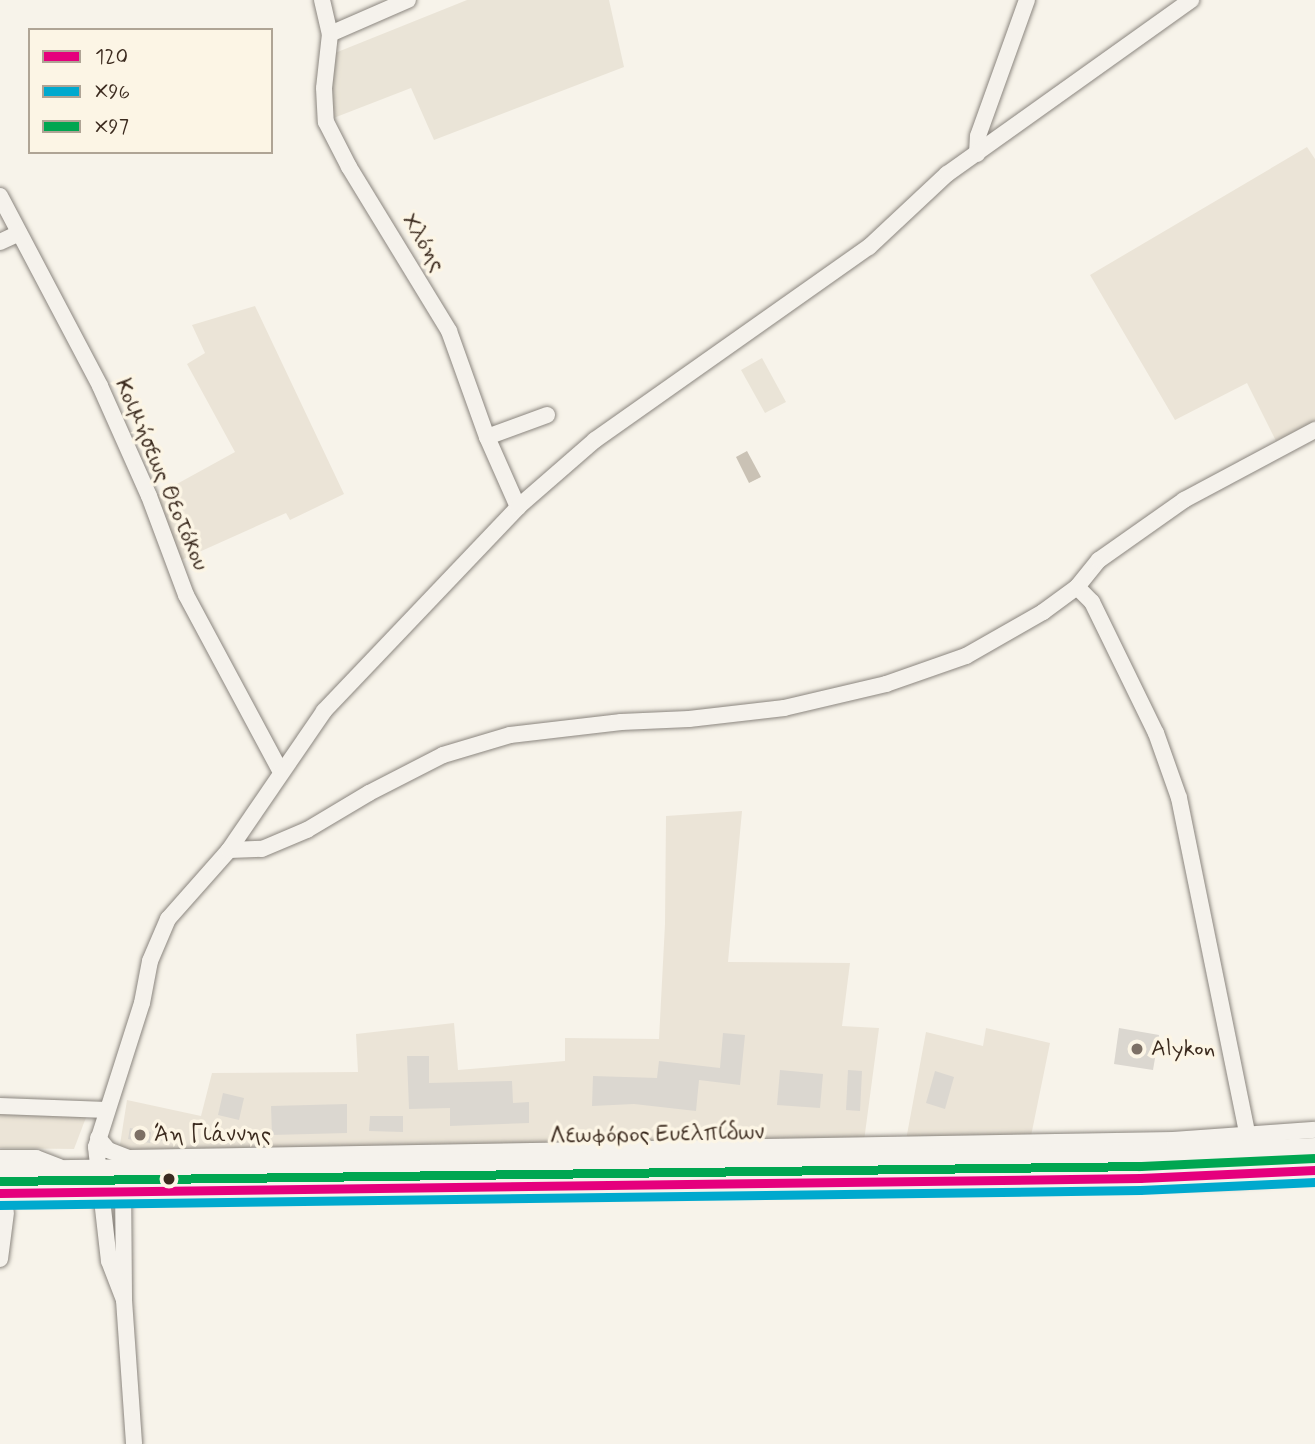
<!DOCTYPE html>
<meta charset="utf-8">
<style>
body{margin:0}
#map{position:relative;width:1315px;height:1444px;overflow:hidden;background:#f7f3ea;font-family:Mynerve,sans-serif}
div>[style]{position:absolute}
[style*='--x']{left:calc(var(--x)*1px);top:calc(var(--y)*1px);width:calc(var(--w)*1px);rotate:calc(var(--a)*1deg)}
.built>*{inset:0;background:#ebe4d7}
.green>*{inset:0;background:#eae4d7}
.water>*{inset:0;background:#cac2b5}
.building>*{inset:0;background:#dbd7d0}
.roads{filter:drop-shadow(0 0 2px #8b867f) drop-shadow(0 0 2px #8b867f)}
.minor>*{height:16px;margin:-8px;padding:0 8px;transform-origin:8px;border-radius:8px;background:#f5f2ec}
.major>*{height:21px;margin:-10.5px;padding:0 10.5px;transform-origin:10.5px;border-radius:10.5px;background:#f5f2ec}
.bus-1>*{height:9px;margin:-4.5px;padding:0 4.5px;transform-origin:4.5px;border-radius:4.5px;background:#e5007d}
.bus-2>*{height:9px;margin:-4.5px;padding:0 4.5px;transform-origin:4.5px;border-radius:4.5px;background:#00a9ce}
.bus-3>*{height:9px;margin:-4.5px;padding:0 4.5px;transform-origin:4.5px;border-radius:4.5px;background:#00a651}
.dots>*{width:19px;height:19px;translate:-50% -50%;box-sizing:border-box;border:4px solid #fcf5e5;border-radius:50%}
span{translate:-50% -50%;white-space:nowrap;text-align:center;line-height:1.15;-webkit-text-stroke:7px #fcf5e5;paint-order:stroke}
.street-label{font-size:23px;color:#3b2a1e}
.poi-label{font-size:23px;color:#3b2a1e}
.left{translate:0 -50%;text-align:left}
.legend{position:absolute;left:28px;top:28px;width:245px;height:126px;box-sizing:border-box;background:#fcf5e5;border:2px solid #afa495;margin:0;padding:9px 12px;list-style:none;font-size:21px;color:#3b2a1e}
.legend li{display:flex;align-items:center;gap:14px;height:35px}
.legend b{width:35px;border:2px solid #afa495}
</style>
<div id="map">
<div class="built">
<div style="clip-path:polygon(1307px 147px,1315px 159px,1315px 421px,1276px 441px,1247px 383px,1175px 420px,1090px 275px)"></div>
<div style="clip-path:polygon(255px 306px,344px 494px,290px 520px,286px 513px,179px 561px,155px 496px,235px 452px,187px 364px,205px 353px,192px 325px)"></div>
<div style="clip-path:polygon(742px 811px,728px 962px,850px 963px,842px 1026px,879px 1028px,864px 1141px,119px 1151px,127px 1100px,201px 1116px,212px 1073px,358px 1072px,356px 1034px,454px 1023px,458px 1070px,565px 1061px,565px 1038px,659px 1039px,665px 924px,666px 816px)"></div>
<div style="clip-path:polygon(986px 1028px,1050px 1043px,1031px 1136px,906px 1140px,926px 1032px,983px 1046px)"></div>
<div style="clip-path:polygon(90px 1107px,74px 1149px,0 1148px,0 1111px)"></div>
</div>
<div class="green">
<div style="clip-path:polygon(467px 0,609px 0,624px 67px,434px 140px,411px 88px,331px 119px,326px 97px,335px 53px)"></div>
<div style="clip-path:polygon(762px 358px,786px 402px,765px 413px,741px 370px)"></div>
</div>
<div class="water">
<div style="clip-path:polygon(747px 451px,761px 477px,749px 483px,736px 457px)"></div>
</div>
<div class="building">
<div style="clip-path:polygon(1119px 1028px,1159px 1035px,1153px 1070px,1114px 1064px)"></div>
<div style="clip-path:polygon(723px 1033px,745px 1035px,740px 1085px,699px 1080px,696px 1111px,634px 1104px,592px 1106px,593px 1076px,657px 1078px,659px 1061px,720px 1068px)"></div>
<div style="clip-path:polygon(407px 1056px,429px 1056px,429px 1083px,512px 1081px,513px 1103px,529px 1102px,529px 1123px,450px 1126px,450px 1108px,409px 1109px)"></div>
<div style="clip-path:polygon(780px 1070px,823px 1074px,820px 1108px,777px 1105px)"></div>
<div style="clip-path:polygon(848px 1070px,862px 1071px,860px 1111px,846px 1110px)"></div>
<div style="clip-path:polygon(935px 1071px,954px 1077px,945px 1109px,926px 1103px)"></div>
<div style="clip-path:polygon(223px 1093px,244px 1098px,239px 1120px,218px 1115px)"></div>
<div style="clip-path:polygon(347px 1104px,347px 1133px,272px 1135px,271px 1106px)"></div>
<div style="clip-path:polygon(370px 1116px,403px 1116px,403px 1132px,369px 1131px)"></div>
<div style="clip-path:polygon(130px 1128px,151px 1132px,150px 1143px,128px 1139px)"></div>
<div style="clip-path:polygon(158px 1128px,173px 1132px,170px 1143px,155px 1139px)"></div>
</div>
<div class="roads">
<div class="minor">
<div style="--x:322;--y:0;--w:35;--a:77"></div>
<div style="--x:330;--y:34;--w:54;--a:96.3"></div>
<div style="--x:324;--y:88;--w:34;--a:87"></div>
<div style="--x:326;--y:122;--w:51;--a:62.9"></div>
<div style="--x:349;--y:167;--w:192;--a:58.6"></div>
<div style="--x:449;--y:331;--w:113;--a:70.3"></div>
<div style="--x:487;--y:437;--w:77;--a:66.1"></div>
<div style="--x:330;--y:34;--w:85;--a:-23.6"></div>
<div style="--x:977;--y:154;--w:18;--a:-87"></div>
<div style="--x:978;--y:136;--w:145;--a:-70.2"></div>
<div style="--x:0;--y:196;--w:215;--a:62.2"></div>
<div style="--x:100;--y:386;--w:120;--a:66"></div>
<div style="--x:149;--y:496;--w:106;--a:69.5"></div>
<div style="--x:186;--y:595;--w:201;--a:61.8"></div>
<div style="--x:0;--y:242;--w:21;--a:-25"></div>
<div style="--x:487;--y:437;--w:64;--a:-20.1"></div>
<div style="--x:1077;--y:587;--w:21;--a:45"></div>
<div style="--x:1092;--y:602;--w:146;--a:64"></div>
<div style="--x:1156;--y:733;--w:69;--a:70.5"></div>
<div style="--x:1179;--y:798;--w:346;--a:78.5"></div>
<div style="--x:229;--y:850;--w:33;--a:-2"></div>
<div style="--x:262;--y:849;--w:49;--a:-22.9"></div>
<div style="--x:307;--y:830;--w:72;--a:-30.8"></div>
<div style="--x:369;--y:793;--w:83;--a:-27.2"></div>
<div style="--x:443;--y:755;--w:70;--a:-16.6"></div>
<div style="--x:510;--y:735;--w:112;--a:-6.7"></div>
<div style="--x:621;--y:722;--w:68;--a:-2.5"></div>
<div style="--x:689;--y:719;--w:96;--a:-6.6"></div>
<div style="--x:784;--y:708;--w:105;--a:-13.2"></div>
<div style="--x:886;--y:684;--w:85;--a:-19.3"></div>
<div style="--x:966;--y:656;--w:89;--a:-29.7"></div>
<div style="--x:1043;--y:612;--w:42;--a:-36.3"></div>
<div style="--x:1077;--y:587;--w:35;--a:-51"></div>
<div style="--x:1099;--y:560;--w:104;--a:-35.2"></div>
<div style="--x:1184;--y:500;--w:149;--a:-28.1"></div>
<div style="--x:0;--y:1106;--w:107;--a:2.1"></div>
<div style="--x:98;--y:1138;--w:16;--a:50"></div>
<div style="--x:108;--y:1150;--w:22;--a:21"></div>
<div style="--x:129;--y:1158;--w:1045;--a:-0.99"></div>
<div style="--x:1174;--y:1140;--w:141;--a:-4.1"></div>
<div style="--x:0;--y:1158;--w:36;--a:0"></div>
<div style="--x:36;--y:1158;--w:25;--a:21"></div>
<div style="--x:123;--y:1181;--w:119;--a:89.5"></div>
<div style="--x:124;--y:1300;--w:144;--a:86"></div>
<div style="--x:0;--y:1259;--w:47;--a:-82.7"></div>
<div style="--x:124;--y:1300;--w:42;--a:-111"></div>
<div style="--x:109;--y:1261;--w:115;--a:-96.5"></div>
<div style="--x:96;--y:1147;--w:151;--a:-72.3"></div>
<div style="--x:142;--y:1003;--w:43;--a:-79.2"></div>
<div style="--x:150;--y:961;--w:46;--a:-66.8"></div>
<div style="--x:168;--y:919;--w:92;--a:-48.5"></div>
<div style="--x:229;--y:850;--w:168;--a:-55.6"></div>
<div style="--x:324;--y:711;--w:282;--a:-46.4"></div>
<div style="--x:518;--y:507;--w:102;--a:-41"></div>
<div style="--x:595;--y:440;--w:335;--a:-35.2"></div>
<div style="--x:869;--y:247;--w:107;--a:-43.1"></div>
<div style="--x:947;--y:174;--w:300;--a:-35.5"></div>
</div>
<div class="major">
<div style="--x:0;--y:1171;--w:1143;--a:-0.8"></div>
<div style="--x:1143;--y:1155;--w:172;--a:-2.3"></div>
<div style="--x:0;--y:1193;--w:1140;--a:-0.75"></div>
<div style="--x:1140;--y:1178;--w:92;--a:-1.2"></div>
<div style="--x:1232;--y:1176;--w:83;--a:-4.1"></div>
</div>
</div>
<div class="bus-1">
<div style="--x:0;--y:1193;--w:1140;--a:-0.75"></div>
<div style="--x:1140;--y:1178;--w:175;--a:-2.6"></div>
</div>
<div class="bus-2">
<div style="--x:0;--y:1205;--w:1140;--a:-0.75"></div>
<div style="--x:1140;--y:1190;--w:175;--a:-2.6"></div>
</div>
<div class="bus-3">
<div style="--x:0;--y:1181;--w:1140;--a:-0.75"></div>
<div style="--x:1140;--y:1166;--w:174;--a:-2.6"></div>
</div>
<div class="dots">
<div style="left:1137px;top:1049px;background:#7d7065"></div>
<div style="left:140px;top:1135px;background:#7d7065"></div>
<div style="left:169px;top:1179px;background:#3b2a1e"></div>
</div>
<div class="street-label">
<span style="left:423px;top:243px;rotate:59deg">Χλόης</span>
<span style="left:161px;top:475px;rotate:67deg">Κοιμήσεως Θεοτόκου</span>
<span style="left:657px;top:1135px;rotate:-1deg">Λεωφόρος Ευελπίδων</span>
</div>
<div class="poi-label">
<span class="left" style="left:1151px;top:1049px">Alykon</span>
<span class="left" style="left:154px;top:1135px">Άη Γιάννης</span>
</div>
<ul class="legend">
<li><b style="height:9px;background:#e5007d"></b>120</li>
<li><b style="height:9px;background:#00a9ce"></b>Χ96</li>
<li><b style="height:9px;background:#00a651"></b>X97</li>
</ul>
</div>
